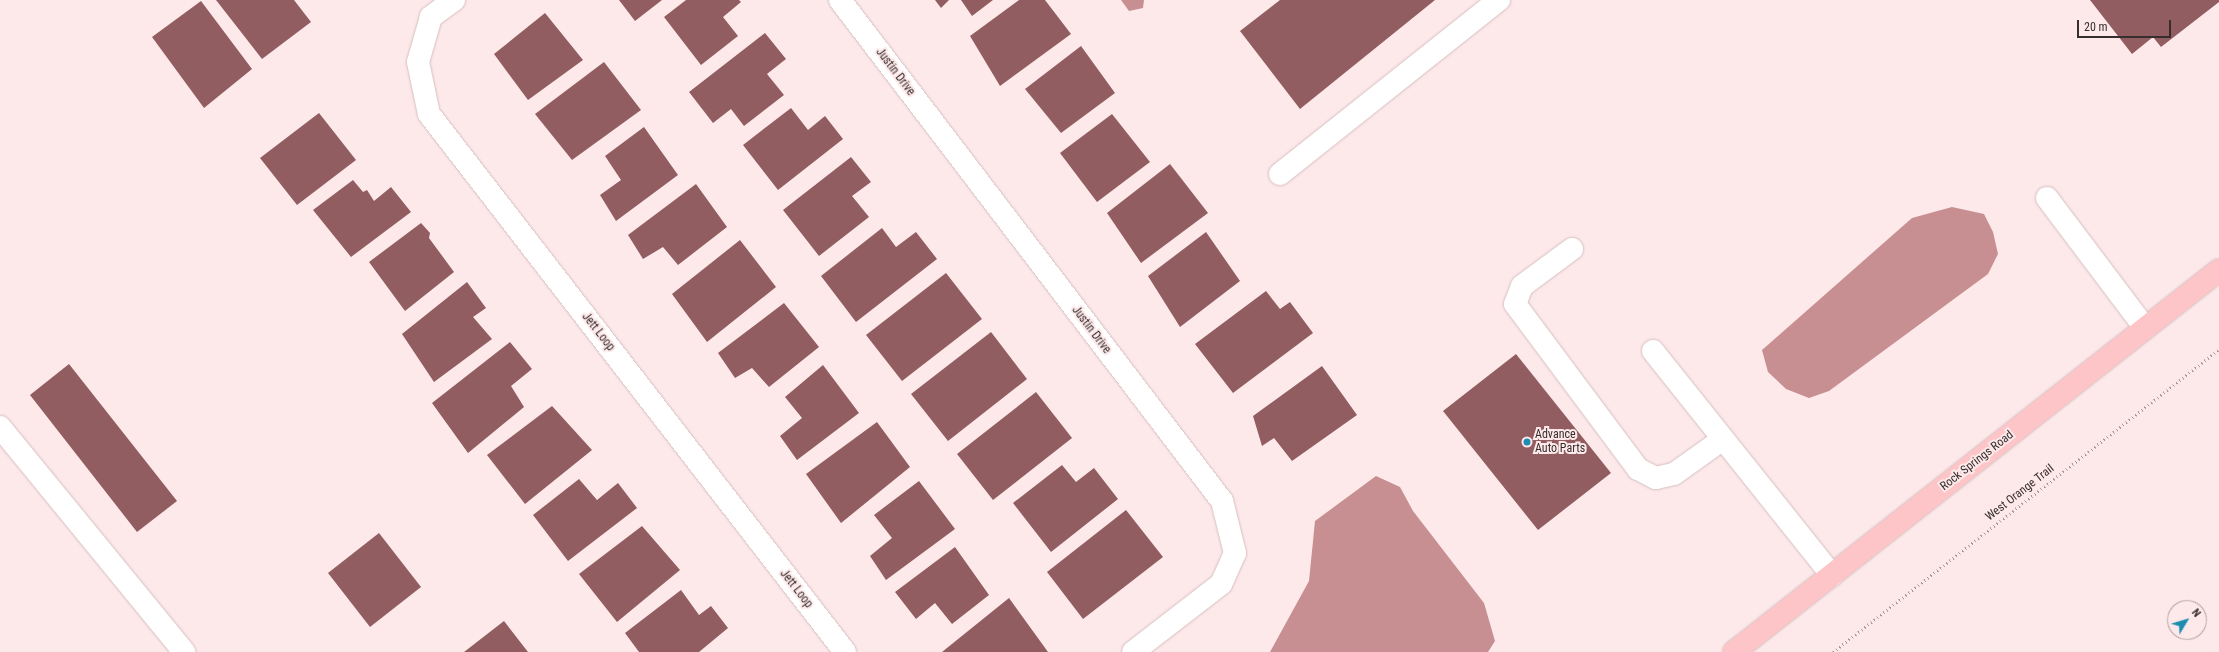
<!DOCTYPE html>
<style>
body{margin:0}
#map{position:relative;width:2219px;height:652px;overflow:hidden;background:#fde9ea;font-family:"Roboto Condensed",sans-serif}
div>[style]{position:absolute}
[style*='--x']{left:calc(var(--x)*1px);top:calc(var(--y)*1px);width:calc(var(--w)*1px);rotate:calc(var(--a)*1deg)}
.water>*{inset:0;background:#c78f91}
.building>*{inset:0;background:#915d60}
.path>*{height:2.5px;margin-top:-1.25px;transform-origin:0;background:repeating-linear-gradient(90deg,#a89899 0 1px,transparent 0 4px)}
.roads{filter:drop-shadow(0 0 1px #d7bfc0) drop-shadow(0 0 1px #d7bfc0)}
.minor>*{height:22px;margin:-11px;padding:0 11px;transform-origin:11px;border-radius:11px;background:#fff}
.major>*{height:22px;margin:-11px;padding:0 11px;transform-origin:11px;border-radius:11px;background:#fdc5c8}
.dots>*{width:11px;height:11px;translate:-50% -50%;box-sizing:border-box;border:2px solid #fde9ea;border-radius:50%}
span{translate:-50% -50%;white-space:nowrap;text-align:center;line-height:1.15;-webkit-text-stroke:4px #fde9ea;paint-order:stroke}
.street-label{font-size:12px;color:#362d2d}
.poi-label{font-size:12px;color:#362d2d}
.left{translate:0 -50%;text-align:left}
.north{position:absolute;left:2167px;top:600px;width:40px;height:40px;box-sizing:border-box;background:#fde9ea;border:1px solid #ad9e9e;border-radius:50%;rotate:52deg;font-size:11px;font-weight:700;line-height:16px;text-align:center;color:#362d2d}
.north::after{content:'';display:block;margin:auto;width:14px;height:18px;background:#1c8cb1;clip-path:polygon(50% 0,100% 100%,50% 72%,0 100%)}
.scale{position:absolute;left:2077px;top:20px;width:94px;height:18px;box-sizing:border-box;border:2px solid #362d2d;border-top:0;padding-left:5px;font-size:12px;line-height:14px;white-space:nowrap;color:#362d2d;-webkit-text-stroke:3px #fde9ea;paint-order:stroke}
</style>
<div id="map">
<div class="water">
<div style="clip-path:polygon(1121px 0,1144px 0,1143px 8px,1129px 11px)"></div>
<div style="clip-path:polygon(1952px 207px,1984px 214px,1993px 232px,1998px 254px,1988px 274px,1829px 391px,1809px 398px,1786px 389px,1768px 372px,1762px 350px,1912px 218px)"></div>
<div style="clip-path:polygon(1376px 476px,1400px 487px,1413px 511px,1484px 603px,1495px 641px,1488px 652px,1270px 652px,1309px 581px,1315px 521px)"></div>
</div>
<div class="building">
<div style="clip-path:polygon(216px 0,294px 0,311px 22px,262px 59px)"></div>
<div style="clip-path:polygon(619px 0,662px 0,635px 21px)"></div>
<div style="clip-path:polygon(686px 0,739px 0,741px 2px,723px 17px,738px 36px,701px 65px,664px 17px)"></div>
<div style="clip-path:polygon(935px 0,949px 0,941px 8px)"></div>
<div style="clip-path:polygon(961px 0,993px 0,972px 16px)"></div>
<div style="clip-path:polygon(1019px 0,1045px 0,1071px 34px,1000px 86px,970px 36px)"></div>
<div style="clip-path:polygon(1280px 0,1435px 0,1300px 109px,1240px 31px)"></div>
<div style="clip-path:polygon(2090px 0,2219px 0,2219px 2px,2161px 47px,2153px 37px,2132px 54px)"></div>
<div style="clip-path:polygon(201px 1px,252px 69px,204px 108px,152px 37px)"></div>
<div style="clip-path:polygon(545px 13px,583px 60px,528px 100px,494px 54px)"></div>
<div style="clip-path:polygon(765px 33px,786px 59px,767px 74px,784px 95px,744px 126px,731px 109px,713px 123px,689px 92px)"></div>
<div style="clip-path:polygon(1081px 46px,1115px 93px,1061px 133px,1025px 89px)"></div>
<div style="clip-path:polygon(604px 62px,641px 110px,572px 160px,535px 114px)"></div>
<div style="clip-path:polygon(791px 108px,808px 130px,825px 116px,843px 139px,778px 190px,743px 145px)"></div>
<div style="clip-path:polygon(319px 113px,356px 160px,297px 205px,260px 158px)"></div>
<div style="clip-path:polygon(1112px 114px,1150px 162px,1097px 202px,1060px 153px)"></div>
<div style="clip-path:polygon(644px 127px,678px 175px,616px 221px,600px 195px,621px 180px,605px 156px)"></div>
<div style="clip-path:polygon(851px 157px,871px 182px,852px 196px,869px 217px,819px 256px,783px 210px)"></div>
<div style="clip-path:polygon(1170px 164px,1208px 213px,1141px 263px,1107px 213px)"></div>
<div style="clip-path:polygon(353px 180px,363px 192px,367px 190px,374px 201px,391px 187px,411px 212px,351px 257px,313px 210px)"></div>
<div style="clip-path:polygon(696px 184px,727px 227px,678px 265px,663px 247px,643px 259px,628px 235px)"></div>
<div style="clip-path:polygon(421px 223px,430px 233px,429px 238px,454px 272px,405px 311px,369px 262px)"></div>
<div style="clip-path:polygon(882px 228px,896px 247px,916px 232px,937px 259px,856px 322px,821px 276px)"></div>
<div style="clip-path:polygon(1206px 232px,1240px 281px,1180px 327px,1148px 276px)"></div>
<div style="clip-path:polygon(740px 240px,776px 287px,707px 342px,672px 294px)"></div>
<div style="clip-path:polygon(946px 273px,982px 319px,902px 381px,866px 335px)"></div>
<div style="clip-path:polygon(467px 282px,486px 308px,473px 317px,492px 339px,434px 382px,402px 334px)"></div>
<div style="clip-path:polygon(1266px 291px,1280px 309px,1290px 302px,1313px 333px,1233px 393px,1195px 344px)"></div>
<div style="clip-path:polygon(784px 303px,819px 347px,769px 387px,752px 368px,735px 378px,718px 353px)"></div>
<div style="clip-path:polygon(991px 332px,1027px 379px,948px 441px,911px 394px)"></div>
<div style="clip-path:polygon(510px 342px,532px 369px,511px 386px,524px 407px,468px 453px,432px 403px)"></div>
<div style="clip-path:polygon(1516px 354px,1611px 473px,1538px 530px,1443px 411px)"></div>
<div style="clip-path:polygon(69px 364px,177px 501px,137px 532px,30px 395px)"></div>
<div style="clip-path:polygon(823px 365px,859px 413px,797px 460px,780px 436px,802px 418px,785px 397px)"></div>
<div style="clip-path:polygon(1322px 366px,1357px 415px,1292px 461px,1274px 438px,1262px 446px,1253px 416px)"></div>
<div style="clip-path:polygon(1036px 392px,1072px 438px,993px 500px,957px 454px)"></div>
<div style="clip-path:polygon(552px 406px,592px 450px,525px 504px,487px 455px)"></div>
<div style="clip-path:polygon(877px 422px,910px 467px,841px 523px,806px 474px)"></div>
<div style="clip-path:polygon(1062px 465px,1076px 482px,1094px 468px,1118px 499px,1051px 552px,1013px 503px)"></div>
<div style="clip-path:polygon(579px 479px,597px 500px,618px 483px,637px 508px,568px 561px,533px 515px)"></div>
<div style="clip-path:polygon(919px 481px,955px 529px,886px 580px,870px 556px,892px 538px,874px 515px)"></div>
<div style="clip-path:polygon(1126px 510px,1163px 557px,1083px 619px,1047px 572px)"></div>
<div style="clip-path:polygon(642px 526px,680px 570px,617px 622px,579px 574px)"></div>
<div style="clip-path:polygon(379px 533px,421px 587px,370px 627px,328px 573px)"></div>
<div style="clip-path:polygon(955px 547px,989px 595px,952px 624px,935px 603px,916px 619px,895px 592px)"></div>
<div style="clip-path:polygon(681px 590px,699px 615px,711px 606px,728px 628px,699px 652px,639px 652px,625px 633px)"></div>
<div style="clip-path:polygon(1009px 598px,1048px 652px,942px 652px)"></div>
<div style="clip-path:polygon(504px 621px,528px 652px,464px 652px)"></div>
</div>
<div class="path">
<div style="--x:1833;--y:652;--w:491;--a:-38.1"></div>
</div>
<div class="roads">
<div class="minor">
<div style="--x:454;--y:0;--w:29;--a:144"></div>
<div style="--x:431;--y:17;--w:47;--a:106.1"></div>
<div style="--x:418;--y:62;--w:53;--a:78.1"></div>
<div style="--x:429;--y:114;--w:680;--a:52.29"></div>
<div style="--x:840;--y:0;--w:630;--a:52.68"></div>
<div style="--x:1222;--y:501;--w:54;--a:76"></div>
<div style="--x:1235;--y:553;--w:34;--a:114"></div>
<div style="--x:1221;--y:584;--w:111;--a:142.3"></div>
<div style="--x:1280;--y:174;--w:280;--a:-38.5"></div>
<div style="--x:2047;--y:198;--w:163;--a:53"></div>
<div style="--x:1572;--y:249;--w:62;--a:143.5"></div>
<div style="--x:1522;--y:286;--w:19;--a:111"></div>
<div style="--x:1515;--y:304;--w:206;--a:53.3"></div>
<div style="--x:1638;--y:469;--w:20;--a:27"></div>
<div style="--x:1656;--y:478;--w:18;--a:-13"></div>
<div style="--x:1674;--y:474;--w:60;--a:-35.5"></div>
<div style="--x:1653;--y:351;--w:287;--a:51.4"></div>
<div style="--x:0;--y:427;--w:291;--a:50.7"></div>
</div>
<div class="major">
<div style="--x:1734;--y:652;--w:617;--a:-38.22"></div>
</div>
</div>
<div class="dots">
<div style="left:1527px;top:442px;background:#1c8cb1"></div>
</div>
<div class="street-label">
<span style="left:895px;top:72px;rotate:53deg">Justin Drive</span>
<span style="left:1091px;top:330px;rotate:53deg">Justin Drive</span>
<span style="left:598px;top:332px;rotate:52deg">Jett Loop</span>
<span style="left:1977px;top:461px;rotate:-38deg">Rock Springs Road</span>
<span style="left:2020px;top:493px;rotate:-38deg">West Orange Trail</span>
<span style="left:796px;top:589px;rotate:52deg">Jett Loop</span>
</div>
<div class="poi-label">
<span class="left" style="left:1535px;top:442px">Advance<br>Auto Parts</span>
</div>
<div class="north">N</div>
<div class="scale">20 m</div>
</div>
